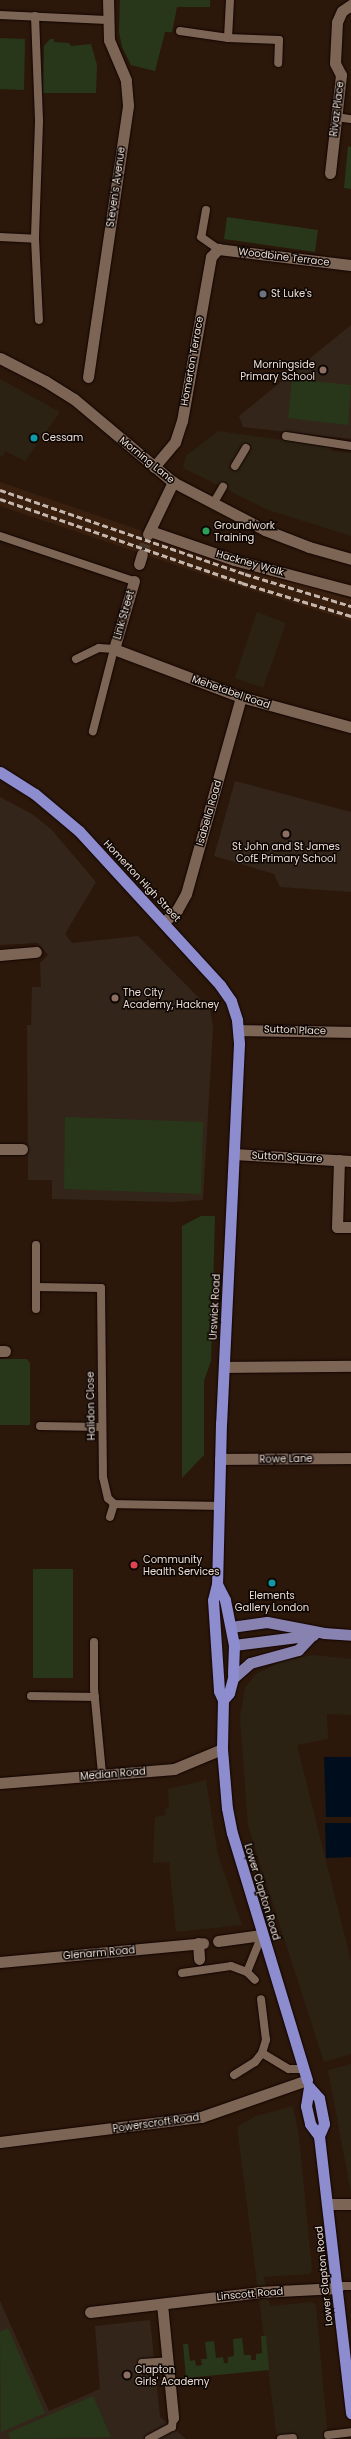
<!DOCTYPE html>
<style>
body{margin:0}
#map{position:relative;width:351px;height:2439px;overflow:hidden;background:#2b180b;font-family:Poppins,sans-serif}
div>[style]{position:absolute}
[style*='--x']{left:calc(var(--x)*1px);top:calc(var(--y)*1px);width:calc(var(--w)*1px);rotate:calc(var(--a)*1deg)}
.commercial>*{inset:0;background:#2c2213}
.built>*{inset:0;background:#391f0e}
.education>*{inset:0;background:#332519}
.green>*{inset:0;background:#28371a}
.water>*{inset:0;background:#000d1d}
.minor-tunnel>*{height:11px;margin-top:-5.5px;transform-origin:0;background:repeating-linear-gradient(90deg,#483629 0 11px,transparent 0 16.5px)}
.roads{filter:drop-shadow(0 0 1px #130300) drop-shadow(0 0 1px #130300)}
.service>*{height:8px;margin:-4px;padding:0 4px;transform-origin:4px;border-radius:4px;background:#7d6556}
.pedestrian>*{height:11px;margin:-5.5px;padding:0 5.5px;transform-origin:5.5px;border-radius:5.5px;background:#7d6556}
.minor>*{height:11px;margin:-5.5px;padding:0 5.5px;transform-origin:5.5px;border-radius:5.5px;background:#7d6556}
.tertiary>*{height:11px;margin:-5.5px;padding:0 5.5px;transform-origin:5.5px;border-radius:5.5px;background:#7d6556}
.secondary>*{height:11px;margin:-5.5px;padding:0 5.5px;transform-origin:5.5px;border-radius:5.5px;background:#7d6556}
.primary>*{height:11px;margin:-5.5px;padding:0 5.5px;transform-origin:5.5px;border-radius:5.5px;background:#8882b0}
.trunk>*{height:11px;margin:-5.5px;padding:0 5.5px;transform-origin:5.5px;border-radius:5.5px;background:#8c8cce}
.rail>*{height:3px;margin-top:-1.5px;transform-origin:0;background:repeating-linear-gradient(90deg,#c6b7ae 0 6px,transparent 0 9px)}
.dots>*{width:11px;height:11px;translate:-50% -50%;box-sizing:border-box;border:2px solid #0d0603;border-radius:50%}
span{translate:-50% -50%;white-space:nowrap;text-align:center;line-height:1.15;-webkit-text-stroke:3px #0d0603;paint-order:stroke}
.street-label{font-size:10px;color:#ebddd5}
.poi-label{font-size:10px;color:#ebddd5}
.left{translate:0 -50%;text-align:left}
.right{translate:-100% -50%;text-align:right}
</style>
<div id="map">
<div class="commercial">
<div style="clip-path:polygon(0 379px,60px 412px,25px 461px,5px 451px,3px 457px,0 456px)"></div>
<div style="clip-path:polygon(218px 431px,332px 447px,332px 451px,351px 453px,351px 536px,268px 510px,183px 468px,186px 456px)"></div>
<div style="clip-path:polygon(257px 612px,286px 623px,263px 688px,235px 678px)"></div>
<div style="clip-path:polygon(313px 1655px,351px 1659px,351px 1715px,327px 1714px,328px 1739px,297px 1745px,351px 1961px,351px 2054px,324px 2062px,248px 1826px,240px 1717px,245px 1688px,256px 1674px,282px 1661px)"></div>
<div style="clip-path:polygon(206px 1780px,218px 1855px,242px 1925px,176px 1932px,169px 1862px,153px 1863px,155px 1817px,166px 1815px,165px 1809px,169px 1808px,168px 1789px)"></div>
<div style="clip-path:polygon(351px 2064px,351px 2193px,328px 2070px)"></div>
<div style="clip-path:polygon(293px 2106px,299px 2137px,312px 2270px,309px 2274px,264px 2277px,270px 2306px,312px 2302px,316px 2305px,328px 2439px,277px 2439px,237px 2127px,256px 2116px)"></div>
</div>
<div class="built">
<div style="clip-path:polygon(0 482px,247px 567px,351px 599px,351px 621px,241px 587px,0 506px)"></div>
</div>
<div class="education">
<div style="clip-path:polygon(351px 325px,351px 439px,243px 427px,239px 416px)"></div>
<div style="clip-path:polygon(235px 781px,351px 812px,351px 892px,280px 887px,274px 874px,214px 856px)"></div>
<div style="clip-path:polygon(0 797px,32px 814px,51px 829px,96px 882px,65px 934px,72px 943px,138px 936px,210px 1009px,213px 1028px,203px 1200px,173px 1202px,52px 1199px,52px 1180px,28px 1180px,27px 1025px,31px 1025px,32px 987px,41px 987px,40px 963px,48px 955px,38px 943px,0 945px)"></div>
<div style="clip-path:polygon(0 2301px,49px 2411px,100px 2389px,95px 2326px,150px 2320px,160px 2417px,186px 2439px,0 2439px)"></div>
</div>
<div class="green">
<div style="clip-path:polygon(120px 0,210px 0,210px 7px,177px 7px,172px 32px,165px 32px,155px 71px,131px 65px,122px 47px,119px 32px)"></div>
<div style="clip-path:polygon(0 38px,25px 39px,24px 90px,0 89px)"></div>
<div style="clip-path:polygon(50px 39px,54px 39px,54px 42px,69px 43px,71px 46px,91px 44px,97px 65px,96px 93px,43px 93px,44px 46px)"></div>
<div style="clip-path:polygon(348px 146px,351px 147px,351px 189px,344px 188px)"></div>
<div style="clip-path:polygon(227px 217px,318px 230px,315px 252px,224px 239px)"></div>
<div style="clip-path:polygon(292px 379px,351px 385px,348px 425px,288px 418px)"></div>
<div style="clip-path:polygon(65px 1117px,203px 1122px,201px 1194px,64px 1189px)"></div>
<div style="clip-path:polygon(201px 1216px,215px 1216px,211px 1361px,204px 1381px,204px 1455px,182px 1478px,182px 1226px)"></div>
<div style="clip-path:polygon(0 1359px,27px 1359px,30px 1363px,30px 1425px,0 1425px)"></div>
<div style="clip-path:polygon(33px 1569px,73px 1569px,73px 1678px,33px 1678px)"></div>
<div style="clip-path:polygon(8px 2328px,45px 2413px,1px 2432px,0 2332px)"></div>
<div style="clip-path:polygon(261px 2336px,266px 2336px,269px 2370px,186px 2378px,183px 2344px,188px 2344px,190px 2361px,195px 2360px,196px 2366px,202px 2365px,201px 2359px,207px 2359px,205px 2342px,214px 2341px,216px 2358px,223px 2357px,224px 2363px,228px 2363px,228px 2357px,234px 2356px,233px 2339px,242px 2338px,244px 2355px,251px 2355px,251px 2360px,256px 2360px,256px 2354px,262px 2353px)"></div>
<div style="clip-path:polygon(93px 2396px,111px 2437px,11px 2439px,8px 2433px)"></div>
</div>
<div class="water">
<div style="clip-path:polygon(324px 1757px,351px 1757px,351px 1817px,326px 1817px)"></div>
<div style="clip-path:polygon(325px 1823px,351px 1823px,351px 1857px,326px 1858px)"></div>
</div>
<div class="minor-tunnel">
<div style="--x:142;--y:554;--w:21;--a:-73"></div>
</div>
<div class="roads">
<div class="service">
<div style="--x:0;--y:15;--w:107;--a:2.7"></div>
<div style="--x:35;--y:16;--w:106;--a:87.8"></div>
<div style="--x:39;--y:122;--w:117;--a:92"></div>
<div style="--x:35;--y:239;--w:81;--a:87.2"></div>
<div style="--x:180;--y:31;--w:49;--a:8.3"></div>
<div style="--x:228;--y:38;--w:51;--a:2.2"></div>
<div style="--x:279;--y:40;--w:23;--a:92"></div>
<div style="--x:228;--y:38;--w:38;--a:-87"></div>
<div style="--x:336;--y:117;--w:15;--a:8"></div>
<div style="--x:206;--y:210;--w:27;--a:100"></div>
<div style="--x:201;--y:237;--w:21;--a:35"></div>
<div style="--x:0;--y:237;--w:35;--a:3"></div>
<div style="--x:286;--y:436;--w:66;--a:8.7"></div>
<div style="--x:235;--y:466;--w:21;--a:-59"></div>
<div style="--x:213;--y:504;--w:20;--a:-60"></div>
<div style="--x:0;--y:536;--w:141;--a:18.6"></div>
<div style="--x:76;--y:659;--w:25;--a:-26"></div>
<div style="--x:99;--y:648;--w:15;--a:4"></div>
<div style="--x:114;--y:649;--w:85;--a:104.4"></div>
<div style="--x:36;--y:1287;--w:65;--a:0.9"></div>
<div style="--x:101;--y:1288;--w:189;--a:89.4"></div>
<div style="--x:103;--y:1477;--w:22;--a:77"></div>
<div style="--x:108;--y:1498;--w:8;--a:45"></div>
<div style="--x:114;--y:1504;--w:105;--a:1.1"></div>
<div style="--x:36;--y:1309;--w:64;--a:-90"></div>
<div style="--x:40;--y:1426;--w:62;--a:0.9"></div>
<div style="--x:110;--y:1517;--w:14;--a:-73"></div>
<div style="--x:94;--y:1642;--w:47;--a:90"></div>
<div style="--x:94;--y:1689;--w:85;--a:84.6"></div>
<div style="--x:31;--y:1696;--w:64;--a:0.9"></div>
<div style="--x:247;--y:1972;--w:40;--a:-68"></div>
<div style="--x:182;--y:1973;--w:49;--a:-8.1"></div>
<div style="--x:231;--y:1966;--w:17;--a:21"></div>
<div style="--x:247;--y:1972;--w:11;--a:45"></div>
<div style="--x:262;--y:2053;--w:31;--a:31"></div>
<div style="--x:289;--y:2069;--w:15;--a:0"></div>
<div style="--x:234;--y:2075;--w:25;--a:-32"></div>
<div style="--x:255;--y:2062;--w:11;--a:-52"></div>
<div style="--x:262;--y:2053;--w:14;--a:-73"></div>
<div style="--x:266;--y:2040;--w:41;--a:-97"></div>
<div style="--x:338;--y:2286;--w:13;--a:0"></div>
<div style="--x:142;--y:2363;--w:26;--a:-4"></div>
<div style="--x:328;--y:2435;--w:23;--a:-7"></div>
<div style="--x:149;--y:2439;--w:26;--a:-28"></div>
<div style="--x:172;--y:2427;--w:10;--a:-84"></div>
<div style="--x:281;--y:2439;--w:12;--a:-5"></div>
</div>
<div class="pedestrian">
<div style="--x:150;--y:531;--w:89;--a:19"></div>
<div style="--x:234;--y:560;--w:121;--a:14.8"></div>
</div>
<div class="minor">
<div style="--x:330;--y:173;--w:99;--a:-83.6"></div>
<div style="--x:341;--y:75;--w:13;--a:-117"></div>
<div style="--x:335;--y:63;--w:41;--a:-87.2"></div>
<div style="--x:337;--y:22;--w:12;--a:-66"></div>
<div style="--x:342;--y:11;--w:11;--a:-34"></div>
<div style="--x:88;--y:377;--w:275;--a:-81.6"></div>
<div style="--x:128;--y:105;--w:25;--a:-95"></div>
<div style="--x:126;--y:80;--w:43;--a:-113"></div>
<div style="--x:109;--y:40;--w:40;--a:-91.4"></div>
<div style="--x:154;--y:467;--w:33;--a:-50"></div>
<div style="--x:175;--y:442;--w:22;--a:-72"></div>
<div style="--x:182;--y:421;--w:167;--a:-80"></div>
<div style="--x:211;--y:257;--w:11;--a:-49"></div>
<div style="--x:218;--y:249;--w:134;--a:6.9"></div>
<div style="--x:148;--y:534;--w:58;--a:-64.3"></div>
<div style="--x:139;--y:564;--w:10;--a:-73"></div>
<div style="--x:134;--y:581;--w:71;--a:106.4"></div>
<div style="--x:114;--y:649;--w:136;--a:20.7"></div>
<div style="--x:241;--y:697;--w:114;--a:15.3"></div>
<div style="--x:164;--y:922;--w:18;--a:-43"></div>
<div style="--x:177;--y:910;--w:18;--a:-61"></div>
<div style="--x:186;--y:894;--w:205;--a:-74.4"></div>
<div style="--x:0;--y:955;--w:36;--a:-5"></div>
<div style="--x:238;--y:1030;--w:113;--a:1"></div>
<div style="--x:0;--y:1149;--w:22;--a:0"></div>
<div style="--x:234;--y:1154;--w:117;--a:3.4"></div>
<div style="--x:339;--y:1160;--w:67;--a:91.7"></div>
<div style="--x:337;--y:1227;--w:14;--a:0"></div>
<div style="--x:0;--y:1351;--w:5;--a:0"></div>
<div style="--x:224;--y:1367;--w:127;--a:-0.5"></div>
<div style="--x:220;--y:1459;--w:131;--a:-0.4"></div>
<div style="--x:218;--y:1941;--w:44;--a:-7.8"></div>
<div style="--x:198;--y:1943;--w:16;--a:86"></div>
<div style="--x:0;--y:1962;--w:204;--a:-5.3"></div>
<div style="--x:328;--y:2204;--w:23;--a:0"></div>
<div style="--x:162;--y:2304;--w:114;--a:84.4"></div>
<div style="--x:90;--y:2312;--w:170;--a:-6.7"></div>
<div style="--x:259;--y:2292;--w:79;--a:-2.9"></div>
</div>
<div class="tertiary">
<div style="--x:0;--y:1783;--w:175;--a:-4.6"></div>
<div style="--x:174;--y:1769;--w:52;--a:-22.6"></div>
<div style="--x:0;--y:2142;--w:203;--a:-7.1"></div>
<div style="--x:201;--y:2117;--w:112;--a:-19.2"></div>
</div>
<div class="secondary">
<div style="--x:0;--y:358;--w:51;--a:27.1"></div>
<div style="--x:45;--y:381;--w:34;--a:32"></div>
<div style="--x:74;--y:399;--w:129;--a:40"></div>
<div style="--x:173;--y:482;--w:104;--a:27.6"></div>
<div style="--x:265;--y:530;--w:47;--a:21.1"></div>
<div style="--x:309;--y:547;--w:44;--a:15.9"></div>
</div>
<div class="primary">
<div style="--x:231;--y:1627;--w:36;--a:-8"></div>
<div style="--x:267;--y:1622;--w:58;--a:10.9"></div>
<div style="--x:324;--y:1633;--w:27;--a:4"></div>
<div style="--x:234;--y:1645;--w:80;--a:-7.2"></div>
<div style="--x:233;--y:1678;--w:23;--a:-41"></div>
<div style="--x:250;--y:1663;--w:50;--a:-15.2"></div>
<div style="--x:298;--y:1650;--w:21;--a:-47"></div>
</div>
<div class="trunk">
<div style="--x:0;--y:772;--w:41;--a:32.2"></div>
<div style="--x:35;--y:794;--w:57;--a:40.1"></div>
<div style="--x:79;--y:831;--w:209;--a:47.5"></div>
<div style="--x:220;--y:985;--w:19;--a:55"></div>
<div style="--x:231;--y:1001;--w:20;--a:72"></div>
<div style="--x:237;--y:1020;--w:24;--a:85"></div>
<div style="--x:239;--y:1044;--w:379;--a:92.7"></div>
<div style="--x:221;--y:1423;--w:161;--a:91.4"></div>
<div style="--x:217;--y:1584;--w:16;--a:104"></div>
<div style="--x:213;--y:1600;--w:91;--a:86.2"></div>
<div style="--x:219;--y:1691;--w:10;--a:66"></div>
<div style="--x:223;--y:1700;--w:49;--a:91.2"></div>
<div style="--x:222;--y:1749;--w:59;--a:85.2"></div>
<div style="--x:227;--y:1808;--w:25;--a:79"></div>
<div style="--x:232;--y:1833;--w:258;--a:73.1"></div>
<div style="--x:217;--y:1584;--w:18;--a:63"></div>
<div style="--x:225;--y:1600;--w:46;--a:78.7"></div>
<div style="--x:234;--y:1645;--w:29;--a:92"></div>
<div style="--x:223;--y:1700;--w:9;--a:-49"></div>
<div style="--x:229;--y:1693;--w:16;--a:-75"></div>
<div style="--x:309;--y:2087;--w:15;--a:48"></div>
<div style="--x:319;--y:2098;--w:26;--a:79"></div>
<div style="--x:324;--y:2124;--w:13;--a:113"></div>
<div style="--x:319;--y:2136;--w:279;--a:83.4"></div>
<div style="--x:309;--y:2087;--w:19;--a:99"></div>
<div style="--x:306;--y:2106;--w:18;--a:77"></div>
<div style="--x:310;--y:2124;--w:15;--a:53"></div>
</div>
</div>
<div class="rail">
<div style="--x:0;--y:490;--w:259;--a:18.9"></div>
<div style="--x:245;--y:574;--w:111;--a:16.8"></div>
<div style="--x:0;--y:499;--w:256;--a:19.1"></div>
<div style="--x:242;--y:583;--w:114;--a:16.8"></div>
</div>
<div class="dots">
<div style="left:263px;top:294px;background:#6b7280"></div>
<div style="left:323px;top:370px;background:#8d6e63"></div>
<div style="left:34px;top:438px;background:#0f9aa8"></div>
<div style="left:206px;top:531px;background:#2e9e5b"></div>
<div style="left:286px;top:834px;background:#8d6e63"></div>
<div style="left:115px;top:998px;background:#8d6e63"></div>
<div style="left:134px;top:1565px;background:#e0444e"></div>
<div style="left:272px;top:1583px;background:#0f9aa8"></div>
<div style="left:127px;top:2375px;background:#8d6e63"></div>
</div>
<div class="street-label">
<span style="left:337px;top:109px;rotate:-83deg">Rivaz Place</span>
<span style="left:116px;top:187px;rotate:-82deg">Steven's Avenue</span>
<span style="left:284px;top:257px;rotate:7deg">Woodbine Terrace</span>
<span style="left:192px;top:361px;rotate:-80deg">Homerton Terrace</span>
<span style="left:147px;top:460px;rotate:39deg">Morning Lane</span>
<span style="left:250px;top:563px;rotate:16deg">Hackney Walk</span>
<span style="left:124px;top:615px;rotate:-74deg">Link Street</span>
<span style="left:231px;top:692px;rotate:19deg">Mehetabel Road</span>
<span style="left:209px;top:813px;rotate:-74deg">Isabella Road</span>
<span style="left:142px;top:881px;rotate:47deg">Homerton High Street</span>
<span style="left:295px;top:1030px;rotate:2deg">Sutton Place</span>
<span style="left:287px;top:1157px;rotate:3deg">Sutton Square</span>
<span style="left:215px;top:1307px;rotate:-87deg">Urswick Road</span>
<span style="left:91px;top:1406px;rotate:-91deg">Halidon Close</span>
<span style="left:286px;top:1459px;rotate:-1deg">Rowe Lane</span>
<span style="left:113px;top:1774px;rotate:-5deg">Median Road</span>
<span style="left:262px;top:1892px;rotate:73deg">Lower Clapton Road</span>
<span style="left:99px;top:1953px;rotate:-5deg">Glenarm Road</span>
<span style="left:156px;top:2123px;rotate:-8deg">Powerscroft Road</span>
<span style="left:324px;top:2276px;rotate:-96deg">Lower Clapton Road</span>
<span style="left:250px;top:2294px;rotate:-5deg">Linscott Road</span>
</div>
<div class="poi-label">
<span class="left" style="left:271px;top:294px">St Luke's</span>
<span class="right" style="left:315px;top:370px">Morningside<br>Primary School</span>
<span class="left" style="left:42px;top:438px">Cessam</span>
<span class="left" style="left:214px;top:531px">Groundwork<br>Training</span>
<span style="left:286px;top:852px">St John and St James<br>CofE Primary School</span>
<span class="left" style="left:123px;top:998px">The City<br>Academy, Hackney</span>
<span class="left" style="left:143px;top:1565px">Community<br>Health Services</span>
<span style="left:272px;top:1601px">Elements<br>Gallery London</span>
<span class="left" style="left:135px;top:2375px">Clapton<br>Girls' Academy</span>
</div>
</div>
